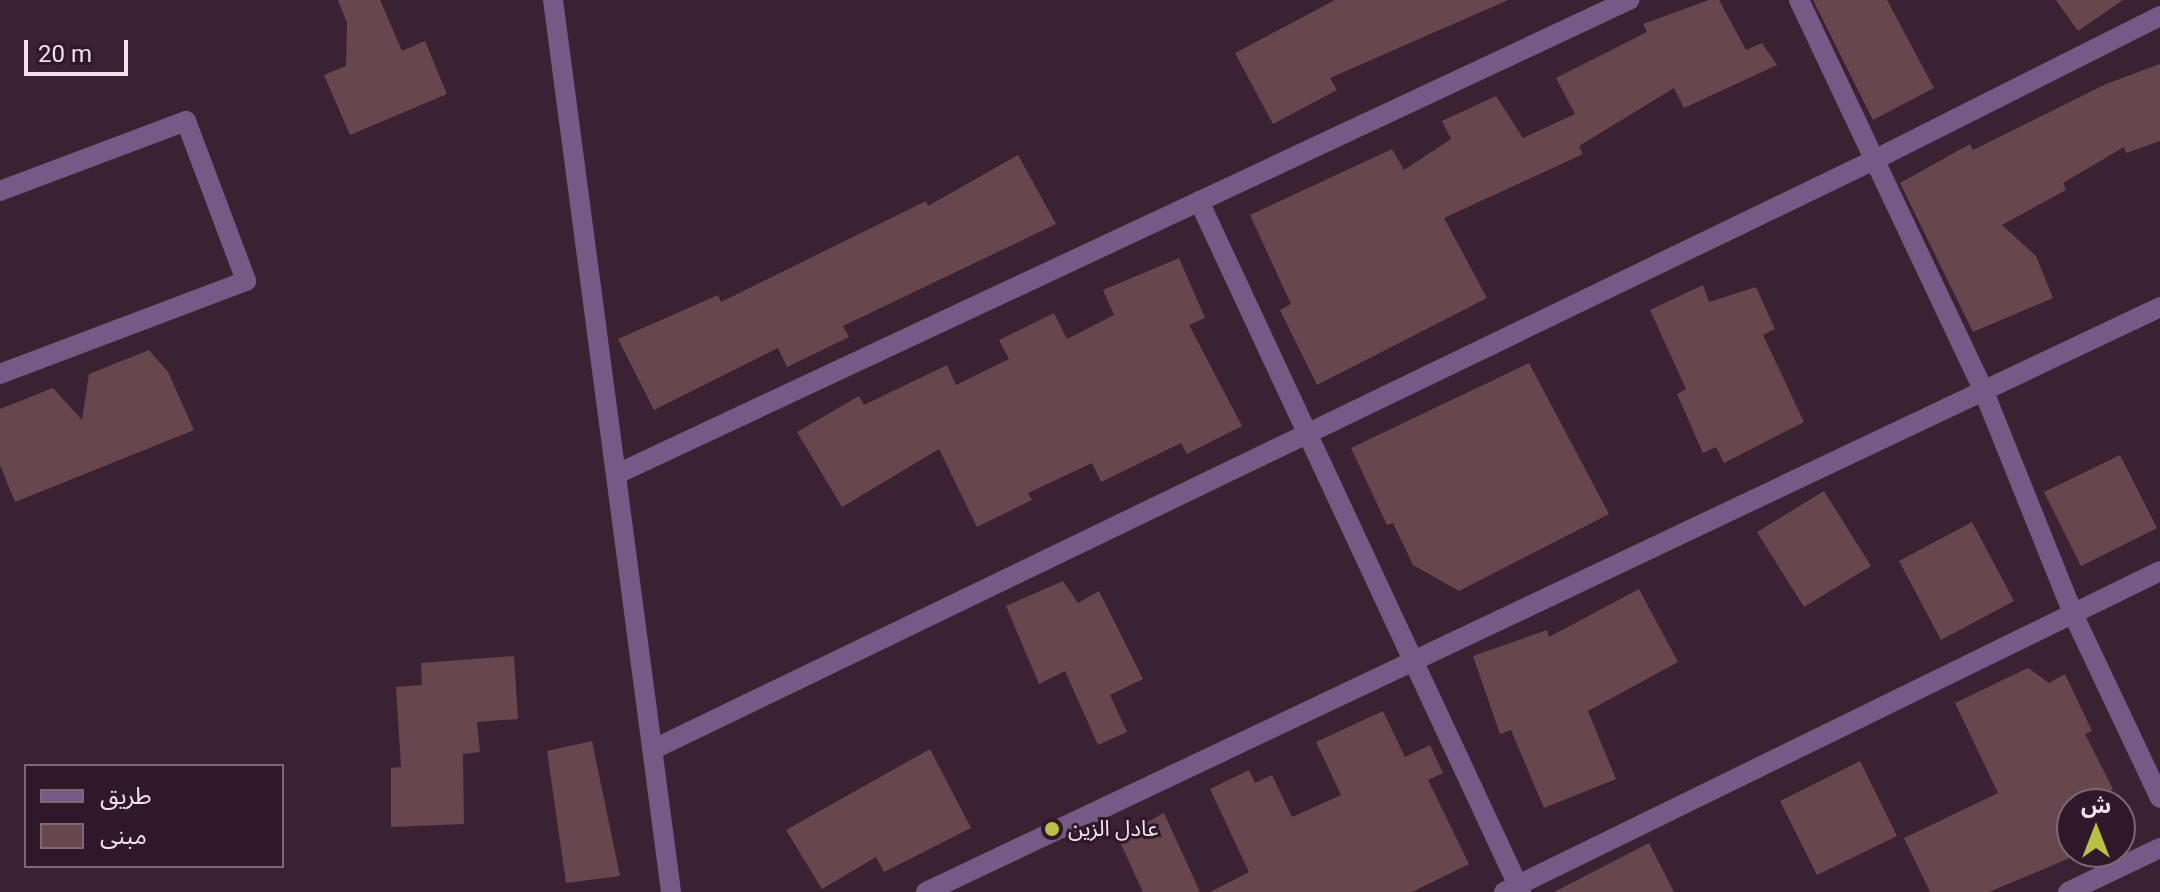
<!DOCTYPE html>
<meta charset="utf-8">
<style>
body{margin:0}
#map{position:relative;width:2160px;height:892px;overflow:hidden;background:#3a2232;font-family:Roboto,"Noto Sans Arabic",sans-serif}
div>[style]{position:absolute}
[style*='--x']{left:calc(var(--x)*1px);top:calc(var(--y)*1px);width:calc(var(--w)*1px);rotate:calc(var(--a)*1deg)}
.building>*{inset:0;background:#67474d}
.street>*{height:20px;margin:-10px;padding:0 10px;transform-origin:10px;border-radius:10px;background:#765a85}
.dots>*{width:22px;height:22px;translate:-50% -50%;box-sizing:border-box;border:4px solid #2f1928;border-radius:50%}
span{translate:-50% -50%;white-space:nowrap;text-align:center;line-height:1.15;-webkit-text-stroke:6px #2f1928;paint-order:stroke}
.poi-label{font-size:22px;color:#f1e1eb}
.left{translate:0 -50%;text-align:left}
.legend{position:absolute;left:24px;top:764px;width:260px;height:104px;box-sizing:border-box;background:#2f1928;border:2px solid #7d6976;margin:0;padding:10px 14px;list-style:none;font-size:24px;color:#f1e1eb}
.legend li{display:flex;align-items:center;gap:16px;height:40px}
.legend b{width:40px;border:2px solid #7d6976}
.north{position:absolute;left:2056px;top:788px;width:80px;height:80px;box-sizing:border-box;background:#2f1928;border:2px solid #7d6976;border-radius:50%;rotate:0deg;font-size:22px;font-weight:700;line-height:32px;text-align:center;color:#f1e1eb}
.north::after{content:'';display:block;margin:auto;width:28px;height:36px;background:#bac045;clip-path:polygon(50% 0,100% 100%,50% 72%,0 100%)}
.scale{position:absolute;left:24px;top:40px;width:104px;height:36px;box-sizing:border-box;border:4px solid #f1e1eb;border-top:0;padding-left:10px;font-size:24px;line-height:28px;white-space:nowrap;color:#f1e1eb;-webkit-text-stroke:6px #2f1928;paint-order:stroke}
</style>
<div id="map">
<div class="building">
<div style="clip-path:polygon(338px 0,380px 0,402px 51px,425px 41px,447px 94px,350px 135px,324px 75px,346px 66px,347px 23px)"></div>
<div style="clip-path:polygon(1335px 0,1508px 0,1330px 78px,1337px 90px,1273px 124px,1235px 53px)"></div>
<div style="clip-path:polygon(1709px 0,1719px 0,1746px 50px,1762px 43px,1777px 65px,1684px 108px,1674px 88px,1579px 146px,1583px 154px,1444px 218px,1487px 298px,1317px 385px,1280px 310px,1291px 304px,1250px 215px,1392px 149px,1404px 170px,1451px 139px,1442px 121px,1496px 96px,1523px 138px,1575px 114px,1556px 78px,1647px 32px,1643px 24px)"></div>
<div style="clip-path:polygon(1813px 0,1887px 0,1934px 88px,1873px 120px)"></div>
<div style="clip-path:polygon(2056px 0,2123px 0,2078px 31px)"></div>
<div style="clip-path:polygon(2160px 64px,2160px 141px,2126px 153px,2124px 147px,2063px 183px,2066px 190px,2002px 225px,2036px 256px,2053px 298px,1973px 332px,1900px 183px,1970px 144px,1973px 150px,2106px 84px)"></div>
<div style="clip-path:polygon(1018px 155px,1056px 224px,843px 326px,849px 337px,787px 367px,778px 348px,654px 410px,618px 339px,718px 295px,721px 302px,926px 201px,928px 206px)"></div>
<div style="clip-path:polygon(1179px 258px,1205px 318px,1189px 325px,1242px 426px,1187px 454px,1181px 443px,1101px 482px,1092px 463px,1028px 493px,1032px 500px,977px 527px,939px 449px,842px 507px,797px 432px,859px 396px,864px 405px,947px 365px,956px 385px,1009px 359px,999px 340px,1054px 313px,1067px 339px,1114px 315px,1103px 290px)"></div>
<div style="clip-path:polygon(1703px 285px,1709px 302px,1756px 287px,1775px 329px,1763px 335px,1804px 422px,1724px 463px,1716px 447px,1703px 453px,1677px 394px,1686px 389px,1650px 310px)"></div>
<div style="clip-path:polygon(149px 350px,168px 372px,194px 430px,15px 502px,0 465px,0 409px,53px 388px,82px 420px,89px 374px)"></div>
<div style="clip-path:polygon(1529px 363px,1609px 514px,1459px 591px,1413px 565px,1393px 523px,1387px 525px,1351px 448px)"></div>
<div style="clip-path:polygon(2120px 455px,2157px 528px,2081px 566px,2044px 492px)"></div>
<div style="clip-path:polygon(1824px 491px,1871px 566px,1804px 607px,1757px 532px)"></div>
<div style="clip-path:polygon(1972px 522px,2014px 601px,1941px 640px,1899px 561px)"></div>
<div style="clip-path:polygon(1063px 581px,1078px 603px,1099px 591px,1143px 679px,1110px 695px,1127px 732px,1098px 745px,1065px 671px,1039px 684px,1006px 606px)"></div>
<div style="clip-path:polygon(1639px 589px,1678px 662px,1588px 711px,1616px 779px,1544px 808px,1511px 730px,1500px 734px,1473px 656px,1547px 630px,1549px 637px)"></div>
<div style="clip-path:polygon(514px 656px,518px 719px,477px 722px,480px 752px,463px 754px,464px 824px,391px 827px,391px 768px,401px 767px,396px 687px,422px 685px,421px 663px)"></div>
<div style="clip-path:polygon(2028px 668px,2049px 683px,2065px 674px,2092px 731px,2085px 734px,2113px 789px,2090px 804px,2072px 804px,2072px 852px,2084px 852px,1989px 892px,1930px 892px,1904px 838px,1998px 793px,1955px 703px)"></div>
<div style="clip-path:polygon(1383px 711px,1405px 757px,1430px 745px,1443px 773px,1428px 780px,1469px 864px,1412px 892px,1210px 892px,1249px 872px,1210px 789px,1249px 770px,1255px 783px,1272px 775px,1292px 817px,1341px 795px,1316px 742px)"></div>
<div style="clip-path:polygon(592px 741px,620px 876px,566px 883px,547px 751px)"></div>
<div style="clip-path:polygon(930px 749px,971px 828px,884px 872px,876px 857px,822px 889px,786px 830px)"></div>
<div style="clip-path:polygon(1860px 761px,1897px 836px,1817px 875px,1780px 801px)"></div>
<div style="clip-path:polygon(1164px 813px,1200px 892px,1143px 892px,1118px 838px)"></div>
<div style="clip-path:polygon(1649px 843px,1674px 892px,1554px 892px)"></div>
</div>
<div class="street">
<div style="--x:553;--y:0;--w:900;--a:82.46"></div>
<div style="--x:1799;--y:0;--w:433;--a:64.7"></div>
<div style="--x:1984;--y:392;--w:241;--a:68.1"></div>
<div style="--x:2074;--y:616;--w:201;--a:64.7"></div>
<div style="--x:0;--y:191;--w:199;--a:-20.6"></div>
<div style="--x:186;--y:121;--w:171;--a:69.4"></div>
<div style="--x:246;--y:281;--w:263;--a:159.3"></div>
<div style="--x:1199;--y:201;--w:762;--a:65.01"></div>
<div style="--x:617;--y:474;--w:1118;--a:-25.1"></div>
<div style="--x:654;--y:749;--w:1357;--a:-25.77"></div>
<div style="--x:1876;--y:159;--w:318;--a:-26.7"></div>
<div style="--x:926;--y:892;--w:1366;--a:-25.36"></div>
<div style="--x:1504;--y:892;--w:730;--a:-26.07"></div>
<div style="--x:2068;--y:892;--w:102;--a:-25.6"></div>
</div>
<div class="dots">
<div style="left:1052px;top:829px;background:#bac045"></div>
</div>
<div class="poi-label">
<span class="left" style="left:1068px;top:829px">عادل الزين</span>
</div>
<ul class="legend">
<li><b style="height:10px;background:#765a85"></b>طريق</li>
<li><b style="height:22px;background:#67474d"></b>مبنى</li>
</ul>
<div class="north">ش</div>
<div class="scale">20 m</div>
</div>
